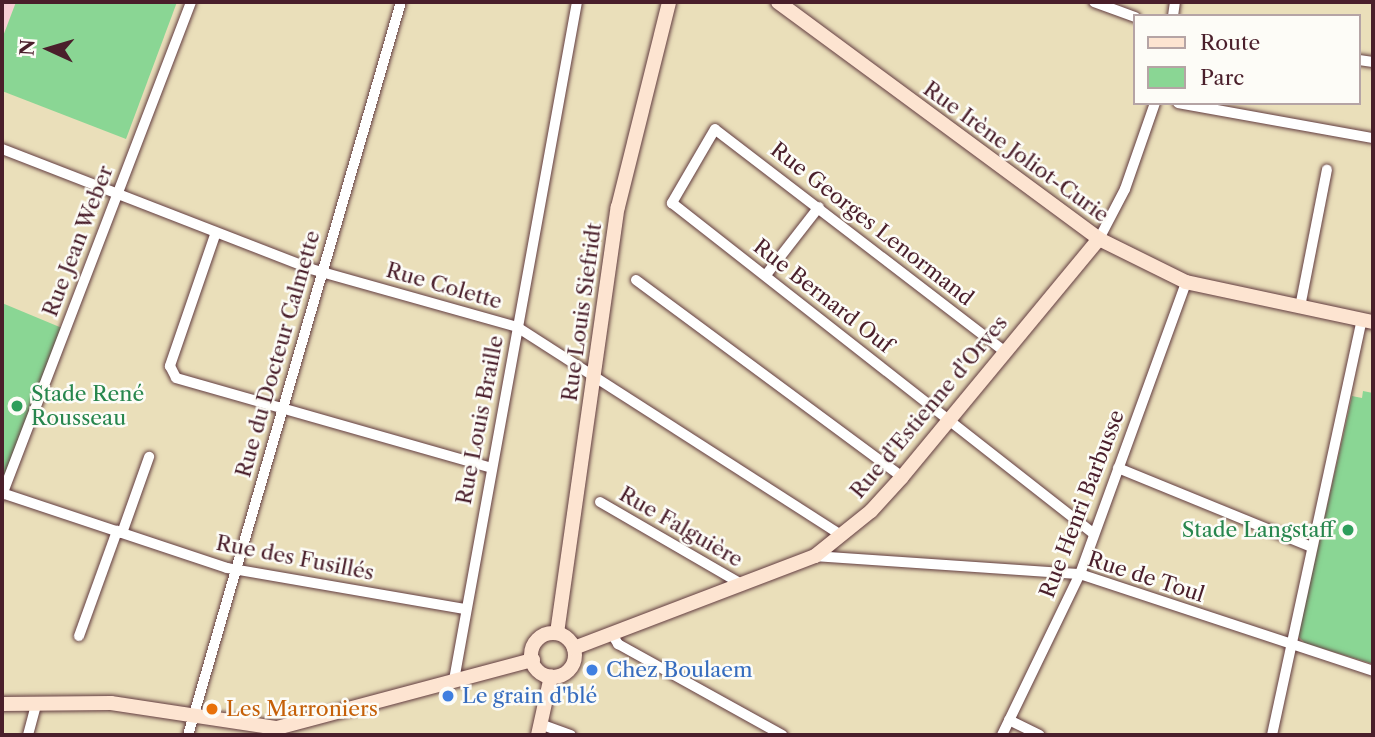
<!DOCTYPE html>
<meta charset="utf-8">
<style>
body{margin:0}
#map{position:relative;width:1375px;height:737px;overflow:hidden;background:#eadfba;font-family:"Libre Caslon Text",serif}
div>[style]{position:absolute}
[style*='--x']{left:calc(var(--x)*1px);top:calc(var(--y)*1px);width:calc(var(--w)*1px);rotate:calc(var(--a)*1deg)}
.built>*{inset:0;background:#f7cfd5}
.green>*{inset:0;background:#8ad694}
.roads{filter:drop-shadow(0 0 2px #623c40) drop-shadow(0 0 2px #623c40)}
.street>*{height:10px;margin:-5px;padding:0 5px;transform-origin:5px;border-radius:5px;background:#fff}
.secondary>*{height:14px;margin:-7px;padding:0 7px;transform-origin:7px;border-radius:7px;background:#fde4d1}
.secondary>.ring{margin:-7px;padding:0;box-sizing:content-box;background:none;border:14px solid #fde4d1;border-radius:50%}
.dots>*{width:19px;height:19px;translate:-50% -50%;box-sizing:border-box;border:4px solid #fdfcf7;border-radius:50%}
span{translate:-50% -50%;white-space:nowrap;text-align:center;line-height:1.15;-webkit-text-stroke:5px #fdfcf7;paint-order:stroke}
.street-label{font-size:21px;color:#4a1f2b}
.leisure-label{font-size:21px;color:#27864d}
.left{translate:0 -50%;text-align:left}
.right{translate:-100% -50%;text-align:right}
.shop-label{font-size:21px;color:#366cbe}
.food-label{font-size:21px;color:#c56008}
.frame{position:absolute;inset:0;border:4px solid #4a1f2b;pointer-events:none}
.legend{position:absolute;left:1133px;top:14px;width:228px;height:91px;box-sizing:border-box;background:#fdfcf7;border:2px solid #b5a4a5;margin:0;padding:9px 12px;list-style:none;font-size:21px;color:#4a1f2b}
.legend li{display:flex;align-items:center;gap:14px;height:35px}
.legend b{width:35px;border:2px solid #b5a4a5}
.north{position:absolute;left:14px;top:14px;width:70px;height:70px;-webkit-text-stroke:5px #fdfcf7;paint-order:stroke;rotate:274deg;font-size:19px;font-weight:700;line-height:28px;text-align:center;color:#4a1f2b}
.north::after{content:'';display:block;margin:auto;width:24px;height:32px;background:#4a1f2b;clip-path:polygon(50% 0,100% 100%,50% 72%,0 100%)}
</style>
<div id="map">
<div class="built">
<div style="clip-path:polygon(2px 2px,16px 2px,2px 39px)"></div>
</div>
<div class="green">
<div style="clip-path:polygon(16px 2px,177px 2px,126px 139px,2px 91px,2px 39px)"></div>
<div style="clip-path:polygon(2px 303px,62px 328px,2px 485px)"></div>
<div style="clip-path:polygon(1363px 391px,1373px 393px,1373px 664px,1305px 643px,1298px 636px,1352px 396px,1362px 398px)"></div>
</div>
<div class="roads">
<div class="street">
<div style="--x:1094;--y:2;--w:44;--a:20.1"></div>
<div style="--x:1173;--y:16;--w:14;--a:-82"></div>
<div style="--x:1359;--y:60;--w:14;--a:8"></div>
<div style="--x:1178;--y:103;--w:198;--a:10.2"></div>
<div style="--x:2;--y:149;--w:331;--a:21.2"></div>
<div style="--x:311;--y:269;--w:214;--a:15.7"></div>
<div style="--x:517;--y:327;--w:383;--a:32.7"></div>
<div style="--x:215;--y:235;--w:139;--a:109"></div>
<div style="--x:170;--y:366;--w:13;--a:63"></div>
<div style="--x:176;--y:378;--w:328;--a:15.9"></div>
<div style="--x:1099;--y:239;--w:56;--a:-62.5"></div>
<div style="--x:1125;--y:189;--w:91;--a:-70.8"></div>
<div style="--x:766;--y:275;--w:86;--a:-52.1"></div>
<div style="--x:636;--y:280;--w:331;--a:36.5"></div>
<div style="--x:1300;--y:307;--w:140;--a:-78.9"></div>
<div style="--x:1004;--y:351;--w:364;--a:-142.5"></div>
<div style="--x:715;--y:129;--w:86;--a:120.2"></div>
<div style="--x:672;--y:203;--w:536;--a:38.11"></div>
<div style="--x:1118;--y:468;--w:209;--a:22.2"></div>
<div style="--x:2;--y:493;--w:237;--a:18.4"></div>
<div style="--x:227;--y:568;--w:242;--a:9.8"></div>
<div style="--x:2;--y:495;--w:528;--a:-69.02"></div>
<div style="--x:600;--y:502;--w:165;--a:30.1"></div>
<div style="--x:122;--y:533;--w:81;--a:-70.4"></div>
<div style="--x:815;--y:556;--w:266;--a:3.9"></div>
<div style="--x:1080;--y:574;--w:309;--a:18.3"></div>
<div style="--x:612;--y:634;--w:12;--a:59"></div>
<div style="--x:618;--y:644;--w:188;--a:29"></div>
<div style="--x:79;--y:636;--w:112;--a:-70.1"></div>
<div style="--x:454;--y:680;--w:689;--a:-79.72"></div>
<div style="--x:1009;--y:720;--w:34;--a:26"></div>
<div style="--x:540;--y:724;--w:33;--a:20"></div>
<div style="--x:28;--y:735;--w:34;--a:-75"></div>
<div style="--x:188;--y:735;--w:763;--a:-73.8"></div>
<div style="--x:1002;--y:735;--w:179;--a:-64.2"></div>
<div style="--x:1080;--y:574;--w:311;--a:-70"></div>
<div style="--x:1272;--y:735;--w:425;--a:-77.8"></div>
</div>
<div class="secondary">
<div style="--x:778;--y:2;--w:399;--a:36.4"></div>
<div style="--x:1099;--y:239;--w:97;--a:26.3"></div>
<div style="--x:1186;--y:282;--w:191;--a:12.1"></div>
<div style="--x:557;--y:633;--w:430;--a:-81.9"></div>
<div style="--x:618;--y:207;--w:211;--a:-76"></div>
<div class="ring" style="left:531px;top:633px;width:30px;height:30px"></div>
<div style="--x:574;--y:648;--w:258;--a:-20.9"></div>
<div style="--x:815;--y:556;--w:72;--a:-38.8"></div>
<div style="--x:871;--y:511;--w:46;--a:-47.6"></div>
<div style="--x:902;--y:477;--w:309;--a:-50.4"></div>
<div style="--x:2;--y:704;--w:109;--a:-0.5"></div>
<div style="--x:111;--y:703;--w:168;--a:8.6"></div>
<div style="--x:277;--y:728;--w:265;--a:-14.9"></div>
<div style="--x:538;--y:735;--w:60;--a:-77.6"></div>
</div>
</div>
<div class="dots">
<div style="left:17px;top:406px;background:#2e9e5b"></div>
<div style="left:1348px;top:530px;background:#2e9e5b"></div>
<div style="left:592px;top:670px;background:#3f7fe0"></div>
<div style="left:448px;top:696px;background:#3f7fe0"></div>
<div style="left:212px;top:709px;background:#e8710a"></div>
</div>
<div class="street-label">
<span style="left:1016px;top:152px;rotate:36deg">Rue Irène Joliot-Curie</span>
<span style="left:872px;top:224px;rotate:38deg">Rue Georges Lenormand</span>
<span style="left:78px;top:241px;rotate:-69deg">Rue Jean Weber</span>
<span style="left:444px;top:286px;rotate:16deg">Rue Colette</span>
<span style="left:823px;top:296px;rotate:38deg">Rue Bernard Ouf</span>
<span style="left:582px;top:312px;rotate:-82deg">Rue Louis Siefridt</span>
<span style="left:278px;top:354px;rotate:-74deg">Rue du Docteur Calmette</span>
<span style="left:929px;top:407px;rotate:-50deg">Rue d'Estienne d'Orves</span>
<span style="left:480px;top:420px;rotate:-79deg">Rue Louis Braille</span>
<span style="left:1082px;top:504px;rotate:-69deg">Rue Henri Barbusse</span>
<span style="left:681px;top:527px;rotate:30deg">Rue Falguière</span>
<span style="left:295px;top:558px;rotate:11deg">Rue des Fusillés</span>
<span style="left:1146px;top:577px;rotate:18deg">Rue de Toul</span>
</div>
<div class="leisure-label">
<span class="left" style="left:31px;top:406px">Stade René<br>Rousseau</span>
<span class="right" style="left:1334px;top:530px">Stade Langstaff</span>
</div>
<div class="shop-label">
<span class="left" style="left:606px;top:670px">Chez Boulaem</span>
<span class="left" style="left:462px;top:696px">Le grain d'blé</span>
</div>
<div class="food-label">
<span class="left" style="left:226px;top:709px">Les Marroniers</span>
</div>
<div class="frame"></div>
<ul class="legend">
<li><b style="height:9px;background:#fde4d1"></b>Route</li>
<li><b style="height:19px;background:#8ad694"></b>Parc</li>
</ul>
<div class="north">N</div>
</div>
